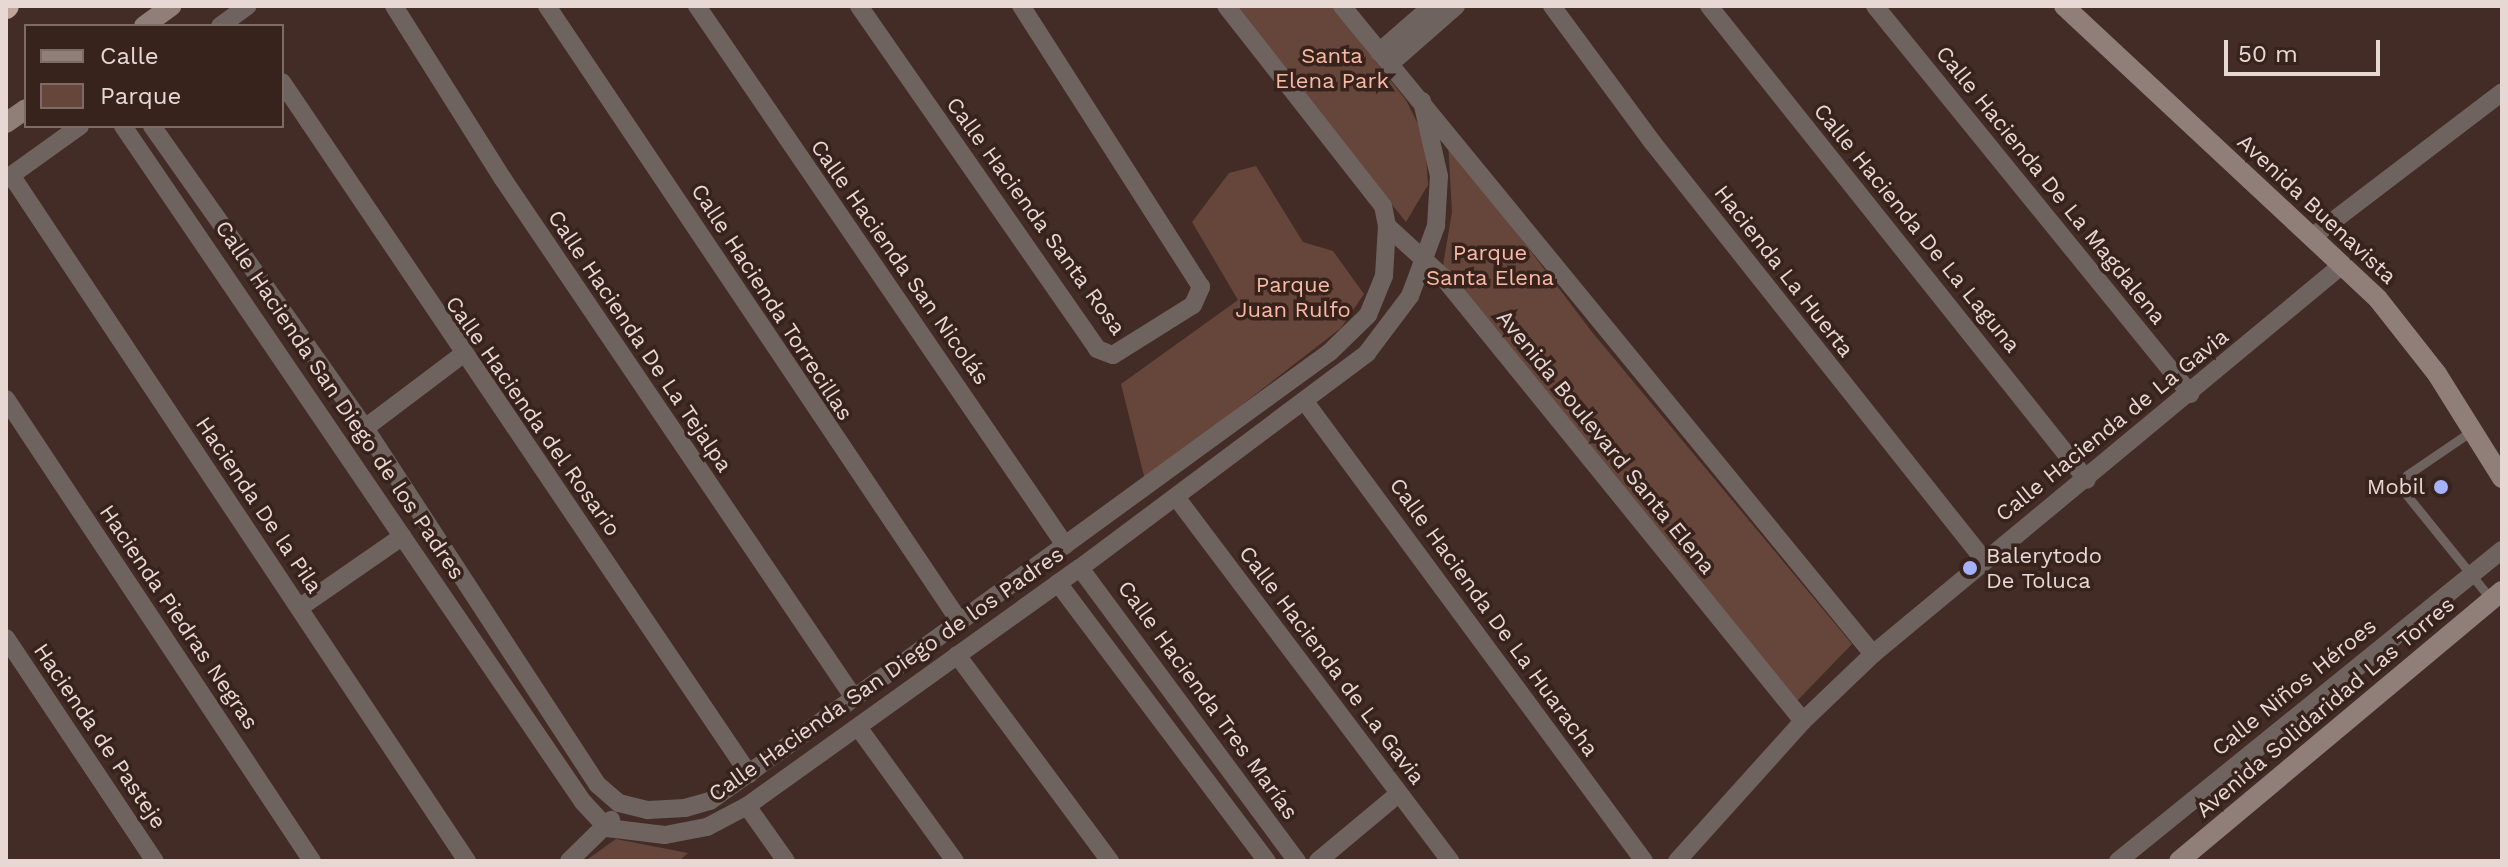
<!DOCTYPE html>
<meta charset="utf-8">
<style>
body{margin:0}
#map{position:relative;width:2508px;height:867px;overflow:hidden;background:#422c25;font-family:"Work Sans",sans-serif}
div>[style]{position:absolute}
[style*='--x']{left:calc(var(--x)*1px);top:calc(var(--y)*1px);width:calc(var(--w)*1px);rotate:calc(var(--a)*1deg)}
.green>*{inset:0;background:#66453a}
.lane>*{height:9px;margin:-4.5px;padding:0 4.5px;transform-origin:4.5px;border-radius:4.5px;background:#6f6360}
.street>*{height:18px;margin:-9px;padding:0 9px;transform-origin:9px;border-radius:9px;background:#6f6360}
.secondary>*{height:20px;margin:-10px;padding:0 10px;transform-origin:10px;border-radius:10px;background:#907e79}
.highway>*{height:24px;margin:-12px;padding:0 12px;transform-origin:12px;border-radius:12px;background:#c1a59d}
.dots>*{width:22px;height:22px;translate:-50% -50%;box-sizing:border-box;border:4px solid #37231c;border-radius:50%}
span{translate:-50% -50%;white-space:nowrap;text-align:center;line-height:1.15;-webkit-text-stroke:7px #37231c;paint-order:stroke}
.park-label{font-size:22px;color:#f9b9a4}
.street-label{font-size:22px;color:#e7d8d4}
.poi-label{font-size:22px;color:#e7d8d4}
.right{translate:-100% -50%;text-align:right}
.left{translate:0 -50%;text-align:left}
.frame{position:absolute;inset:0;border:8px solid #e7d8d4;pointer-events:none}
.legend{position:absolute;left:24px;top:24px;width:260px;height:104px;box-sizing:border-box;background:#37231c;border:2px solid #7d6b66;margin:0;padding:10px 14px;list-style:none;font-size:24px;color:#e7d8d4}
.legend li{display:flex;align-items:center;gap:16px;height:40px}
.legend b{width:40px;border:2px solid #7d6b66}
.scale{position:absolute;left:2224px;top:40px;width:156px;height:36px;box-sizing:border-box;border:4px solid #e7d8d4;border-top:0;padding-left:10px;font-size:24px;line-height:28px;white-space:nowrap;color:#e7d8d4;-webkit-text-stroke:6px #37231c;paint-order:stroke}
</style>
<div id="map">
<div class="green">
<div style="clip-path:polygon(1232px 6px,1332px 6px,1368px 52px,1406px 100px,1425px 138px,1428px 185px,1406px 222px)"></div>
<div style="clip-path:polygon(1448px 142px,1592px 332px,1852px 644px,1796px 702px,1442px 271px,1452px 212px)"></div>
<div style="clip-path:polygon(1256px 166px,1303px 242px,1333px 251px,1364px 294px,1341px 328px,1145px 480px,1121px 384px,1238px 300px,1192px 222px,1229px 173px)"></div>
<div style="clip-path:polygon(616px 839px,688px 853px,679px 861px,585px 861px)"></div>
</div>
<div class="lane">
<div style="--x:2473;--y:430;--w:80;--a:145.7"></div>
<div style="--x:2407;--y:475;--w:14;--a:115"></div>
<div style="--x:2401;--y:488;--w:143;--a:51"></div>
</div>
<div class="street">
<div style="--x:394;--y:6;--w:204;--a:57.8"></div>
<div style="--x:503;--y:179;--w:627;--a:55.93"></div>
<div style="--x:547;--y:6;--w:742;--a:56.16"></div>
<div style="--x:697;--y:6;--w:653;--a:55.68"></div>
<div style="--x:859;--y:6;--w:417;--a:55.2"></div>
<div style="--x:1097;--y:349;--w:17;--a:21"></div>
<div style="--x:1113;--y:355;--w:94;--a:-32"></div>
<div style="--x:1193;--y:305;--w:20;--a:-66"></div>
<div style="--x:1201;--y:287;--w:334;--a:-122.6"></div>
<div style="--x:1342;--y:6;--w:838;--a:50.67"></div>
<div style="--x:1552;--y:6;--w:170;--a:53.6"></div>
<div style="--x:1653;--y:143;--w:532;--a:51.56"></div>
<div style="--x:1709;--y:6;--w:606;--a:51.43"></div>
<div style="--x:1875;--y:6;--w:500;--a:50.9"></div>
<div style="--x:220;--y:26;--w:34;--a:-36"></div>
<div style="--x:1379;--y:52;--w:70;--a:-41"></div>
<div style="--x:1390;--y:64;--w:88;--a:-41.3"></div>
<div style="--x:282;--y:82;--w:835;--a:55.99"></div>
<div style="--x:123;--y:126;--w:818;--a:55.77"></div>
<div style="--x:583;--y:802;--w:35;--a:47"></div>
<div style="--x:607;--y:828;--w:58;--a:6.9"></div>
<div style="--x:665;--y:835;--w:43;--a:-10.8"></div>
<div style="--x:707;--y:827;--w:45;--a:-27.7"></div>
<div style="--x:747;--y:806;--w:409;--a:-35.6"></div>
<div style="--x:1080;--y:568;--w:359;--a:-36.8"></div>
<div style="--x:1367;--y:353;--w:71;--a:-53"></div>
<div style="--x:1410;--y:296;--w:75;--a:-69.6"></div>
<div style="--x:1436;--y:226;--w:50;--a:-86.6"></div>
<div style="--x:1439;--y:176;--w:77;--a:-102.8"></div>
<div style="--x:152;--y:126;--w:370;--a:54.8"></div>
<div style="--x:365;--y:428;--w:426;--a:56.9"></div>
<div style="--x:598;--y:785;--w:28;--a:41"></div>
<div style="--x:619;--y:803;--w:30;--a:14"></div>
<div style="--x:648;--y:810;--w:37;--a:-3"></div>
<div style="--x:685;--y:808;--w:26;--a:-16"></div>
<div style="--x:710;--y:801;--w:220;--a:-35.6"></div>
<div style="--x:889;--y:673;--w:545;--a:-36.05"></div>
<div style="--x:1330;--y:352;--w:53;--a:-44.2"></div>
<div style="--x:1368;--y:315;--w:42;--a:-67.7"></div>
<div style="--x:1384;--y:276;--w:50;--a:-86.6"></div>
<div style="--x:1387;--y:226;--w:20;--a:-101"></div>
<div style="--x:1383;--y:206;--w:254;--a:-128.1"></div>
<div style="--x:11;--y:175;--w:824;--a:56.39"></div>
<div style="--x:6;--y:179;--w:91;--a:-35.6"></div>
<div style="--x:1387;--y:226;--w:74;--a:42.3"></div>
<div style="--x:1442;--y:276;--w:573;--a:50.95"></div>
<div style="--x:2312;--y:237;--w:239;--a:-37.3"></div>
<div style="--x:6;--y:399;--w:554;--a:56.48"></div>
<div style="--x:1306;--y:403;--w:569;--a:53.57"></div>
<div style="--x:365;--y:428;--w:121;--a:-37"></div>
<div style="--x:1176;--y:497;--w:456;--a:53"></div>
<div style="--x:1080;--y:568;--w:365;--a:53.5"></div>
<div style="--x:1058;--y:583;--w:348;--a:53.1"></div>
<div style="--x:299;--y:608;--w:126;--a:-34.7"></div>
<div style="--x:6;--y:638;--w:268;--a:56.3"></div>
<div style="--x:957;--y:655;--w:257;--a:53.4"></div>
<div style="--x:858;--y:727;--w:165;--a:54.1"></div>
<div style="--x:747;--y:806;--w:67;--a:54.7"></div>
<div style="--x:569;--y:861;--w:59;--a:-44.3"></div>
<div style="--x:1318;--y:861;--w:104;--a:-39.9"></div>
<div style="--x:1677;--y:861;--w:188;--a:-48"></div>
<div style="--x:1803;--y:721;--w:97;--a:-43.7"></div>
<div style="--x:1873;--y:654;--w:609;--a:-39.67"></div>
<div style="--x:2118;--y:861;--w:494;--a:-39"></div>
</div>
<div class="secondary">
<div style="--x:2064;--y:6;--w:429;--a:43"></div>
<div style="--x:2378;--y:299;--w:95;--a:51.8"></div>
<div style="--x:2437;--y:374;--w:123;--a:58"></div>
<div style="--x:144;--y:26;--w:34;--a:-36"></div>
<div style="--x:6;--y:123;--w:24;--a:-35"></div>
<div style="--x:2179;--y:861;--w:421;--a:-39.9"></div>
</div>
<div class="highway">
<div style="--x:6;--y:7;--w:1;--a:-45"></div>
</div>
<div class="dots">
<div style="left:2441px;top:487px;background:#a4b2fc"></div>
<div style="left:1970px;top:568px;background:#a4b2fc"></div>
</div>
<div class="park-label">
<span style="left:1332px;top:68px">Santa<br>Elena Park</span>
<span style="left:1490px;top:265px">Parque<br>Santa Elena</span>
<span style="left:1293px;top:297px">Parque<br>Juan Rulfo</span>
</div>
<div class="street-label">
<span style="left:2051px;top:185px;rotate:51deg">Calle Hacienda De La Magdalena</span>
<span style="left:2317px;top:209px;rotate:43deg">Avenida Buenavista</span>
<span style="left:1036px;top:216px;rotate:54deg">Calle Hacienda Santa Rosa</span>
<span style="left:1917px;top:228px;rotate:51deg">Calle Hacienda De La Laguna</span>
<span style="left:900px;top:262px;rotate:55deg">Calle Hacienda San Nicolás</span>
<span style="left:1784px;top:271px;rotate:52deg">Hacienda La Huerta</span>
<span style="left:772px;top:302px;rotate:57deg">Calle Hacienda Torrecillas</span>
<span style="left:640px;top:341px;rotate:56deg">Calle Hacienda De La Tejalpa</span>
<span style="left:340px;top:400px;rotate:56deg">Calle Hacienda San Diego de los Padres</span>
<span style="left:533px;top:416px;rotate:55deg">Calle Hacienda del Rosario</span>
<span style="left:2112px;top:425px;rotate:-39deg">Calle Hacienda de La Gavia</span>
<span style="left:1606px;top:442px;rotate:51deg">Avenida Boulevard Santa Elena</span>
<span style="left:259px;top:505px;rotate:56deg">Hacienda De la Pila</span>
<span style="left:179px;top:617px;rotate:56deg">Hacienda Piedras Negras</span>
<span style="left:1494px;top:617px;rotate:54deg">Calle Hacienda De La Huaracha</span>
<span style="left:1332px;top:665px;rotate:53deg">Calle Hacienda de La Gavia</span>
<span style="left:886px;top:674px;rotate:-35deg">Calle Hacienda San Diego de los Padres</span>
<span style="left:2294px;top:687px;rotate:-39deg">Calle Niños Héroes</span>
<span style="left:1208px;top:700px;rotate:54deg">Calle Hacienda Tres Marías</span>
<span style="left:2325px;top:707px;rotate:-40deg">Avenida Solidaridad Las Torres</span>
<span style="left:100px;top:736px;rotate:56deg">Hacienda de Pasteje</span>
</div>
<div class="poi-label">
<span class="right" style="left:2425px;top:487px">Mobil</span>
<span class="left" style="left:1986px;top:568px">Balerytodo<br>De Toluca</span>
</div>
<div class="frame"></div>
<ul class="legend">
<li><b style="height:10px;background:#907e79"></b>Calle</li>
<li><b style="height:22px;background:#66453a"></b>Parque</li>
</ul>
<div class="scale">50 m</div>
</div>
